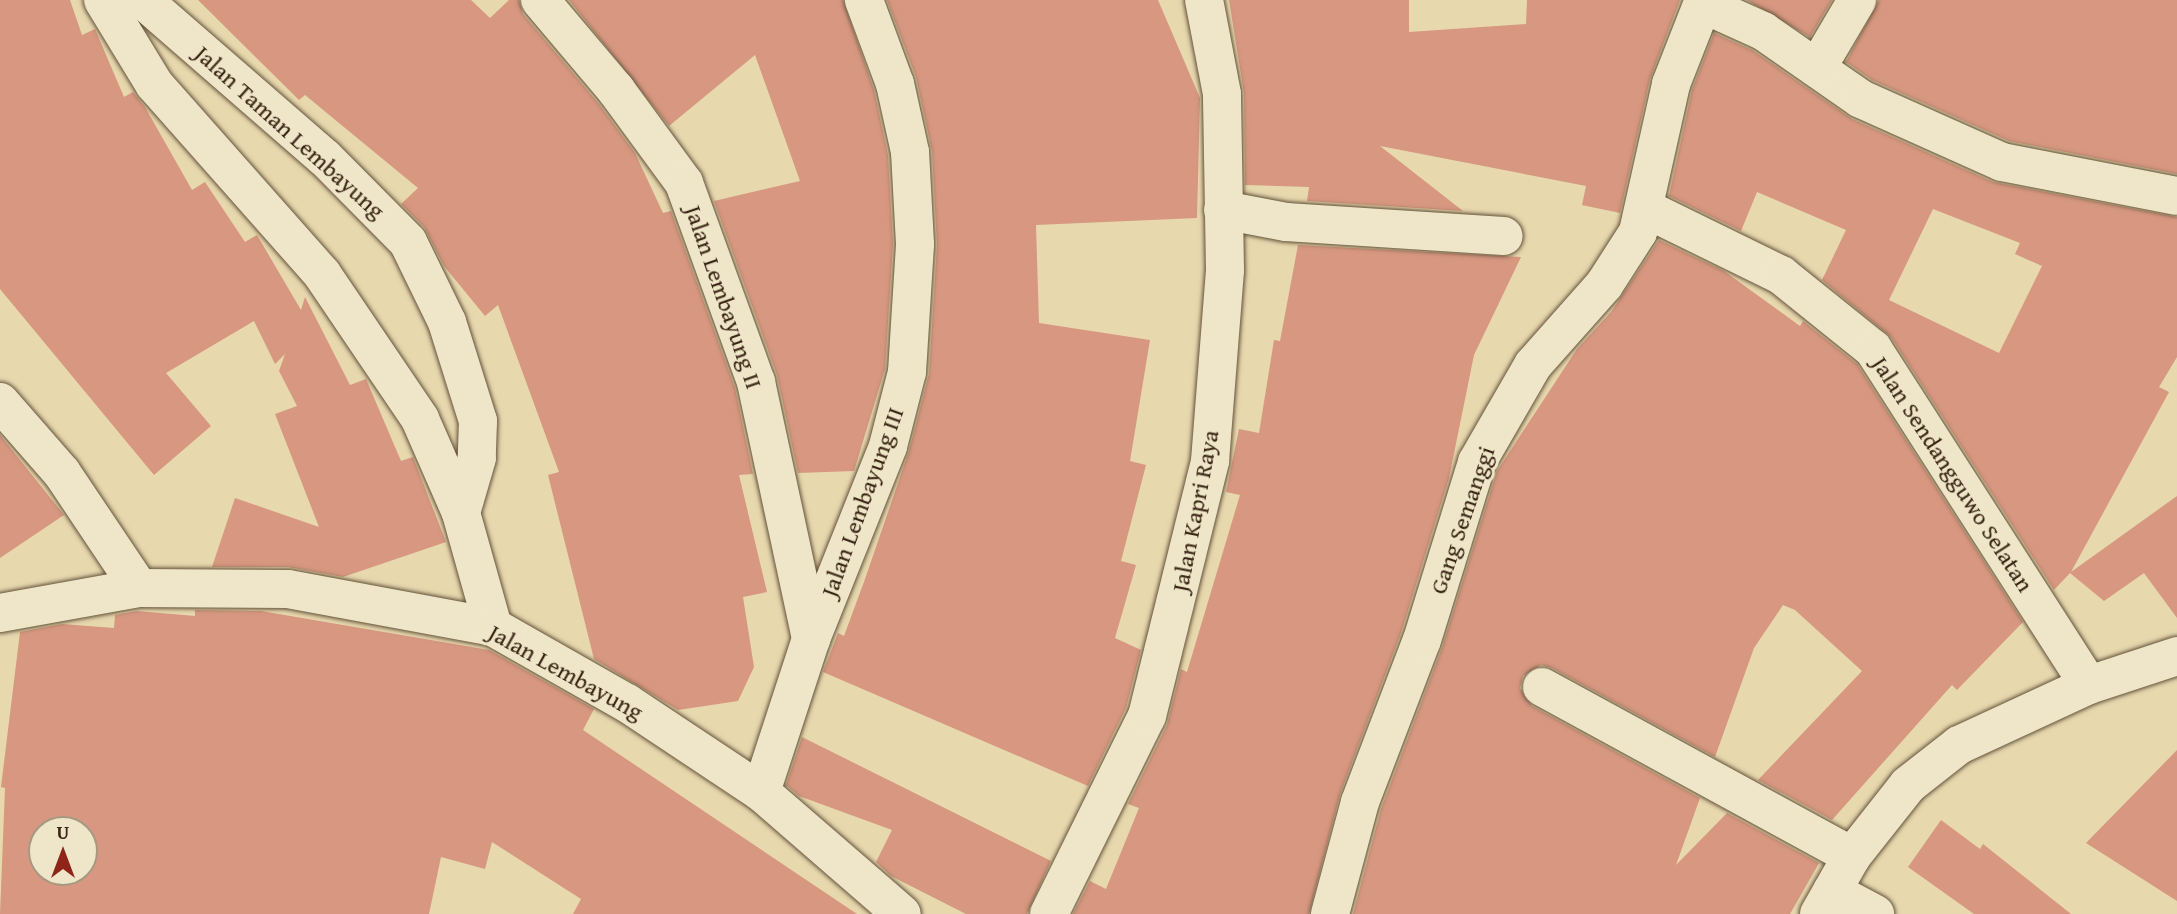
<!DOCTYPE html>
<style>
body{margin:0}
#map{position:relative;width:2177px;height:914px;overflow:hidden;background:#e7d8ae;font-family:"Gentium Book Plus",serif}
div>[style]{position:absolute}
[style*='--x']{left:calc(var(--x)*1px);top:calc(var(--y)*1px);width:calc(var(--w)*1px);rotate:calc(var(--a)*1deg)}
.building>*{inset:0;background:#d79780}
.roads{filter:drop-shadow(0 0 2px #64523a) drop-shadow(0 0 2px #64523a)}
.minor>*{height:38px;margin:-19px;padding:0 19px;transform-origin:19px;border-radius:19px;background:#efe6ca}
span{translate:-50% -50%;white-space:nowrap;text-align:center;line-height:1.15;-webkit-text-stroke:6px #efe6ca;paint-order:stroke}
.street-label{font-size:24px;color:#382513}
.north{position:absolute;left:28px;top:816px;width:70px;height:70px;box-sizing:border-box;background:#efe6ca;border:2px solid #a69981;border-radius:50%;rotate:0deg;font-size:19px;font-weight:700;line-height:28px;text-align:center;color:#382513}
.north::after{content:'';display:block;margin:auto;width:24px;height:32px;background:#8f2418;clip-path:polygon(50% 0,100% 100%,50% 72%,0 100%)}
</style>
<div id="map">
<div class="building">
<div style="clip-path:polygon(0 0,70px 0,82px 35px,95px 29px,124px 97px,133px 92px,145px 107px,192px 190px,205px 182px,245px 242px,257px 235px,301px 310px,305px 297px,350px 385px,366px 379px,401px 461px,413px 457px,446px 542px,343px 577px,288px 567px,212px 567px,235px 498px,319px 527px,275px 414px,297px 406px,279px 371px,285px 354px,275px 364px,254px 321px,166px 373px,211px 426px,154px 475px,0 289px)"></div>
<div style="clip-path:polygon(198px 0,471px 0,490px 18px,509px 0,519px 0,523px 14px,599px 104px,635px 153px,663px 213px,671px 211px,735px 388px,753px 474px,739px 475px,767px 592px,743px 597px,754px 667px,738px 701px,678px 710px,594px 659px,548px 475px,559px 472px,498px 305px,485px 316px,444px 266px,424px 227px,401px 204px,418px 188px,305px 95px,299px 100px)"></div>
<div style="clip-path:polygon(569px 0,843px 0,874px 90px,888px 155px,893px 244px,885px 369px,854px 471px,798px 473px,777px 375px,714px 201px,800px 181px,755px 55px,669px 126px)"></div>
<div style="clip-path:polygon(887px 0,1158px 0,1200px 98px,1197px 218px,1036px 225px,1039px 323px,1150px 340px,1130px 461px,1146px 465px,1121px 561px,1136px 565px,1115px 638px,1141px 650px,1126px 708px,1088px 786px,823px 672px,838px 633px,844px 636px,865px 579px,909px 451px,929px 374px,937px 245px,932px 151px,916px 77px)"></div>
<div style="clip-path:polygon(1229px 0,1409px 0,1409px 32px,1526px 24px,1527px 0,1680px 0,1650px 79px,1620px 213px,1582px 205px,1586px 186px,1380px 146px,1463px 211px,1307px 201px,1309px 187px,1245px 185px,1244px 93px)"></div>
<div style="clip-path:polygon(1747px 0,1832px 0,1810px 37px)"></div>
<div style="clip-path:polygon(1879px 0,2177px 0,2177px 174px,2009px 141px,1872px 80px,1846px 62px)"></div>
<div style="clip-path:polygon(evenodd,1714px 33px,1752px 50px,1852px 119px,1993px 182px,2177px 217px,2177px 357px,2159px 387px,2169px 392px,2071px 572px,2177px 496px,2177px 618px,2144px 573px,2104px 601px,2070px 573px,2054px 590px,1891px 337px,1822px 280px,1846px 230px,1757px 192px,1741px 231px,1669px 196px,1692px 90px,1714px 33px,1933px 209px,2020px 243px,2015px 254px,2042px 266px,1999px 353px,1889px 300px,1933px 209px)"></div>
<div style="clip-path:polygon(1659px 240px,1724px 271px,1800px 326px,1803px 321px,1857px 364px,2023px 622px,1957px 690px,1952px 685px,1832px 820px,1758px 780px,1862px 671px,1795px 610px,1783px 605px,1754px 648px,1715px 757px,1552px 668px,1541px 665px,1523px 676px,1520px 688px,1532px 706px,1700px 798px,1676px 865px,1727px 813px,1819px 863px,1790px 914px,1353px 914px,1381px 809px,1442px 648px,1497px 471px,1577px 349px,1611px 312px)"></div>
<div style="clip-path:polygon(1298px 245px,1521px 257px,1474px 355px,1449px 478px,1401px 633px,1340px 794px,1309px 914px,1073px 914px,1090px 881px,1106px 889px,1139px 808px,1128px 804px,1167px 725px,1181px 669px,1187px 672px,1240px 495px,1226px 492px,1239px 429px,1259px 433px,1274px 340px,1280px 341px)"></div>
<div style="clip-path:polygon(0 435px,64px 515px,0 558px)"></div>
<div style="clip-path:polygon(evenodd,137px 611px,195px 616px,195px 610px,261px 611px,489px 650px,594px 709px,583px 730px,857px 914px,573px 914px,581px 899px,492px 842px,485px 869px,441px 857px,429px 914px,0 914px,5px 788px,1px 787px,20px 632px,62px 624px,114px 628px,115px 615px,137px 611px,42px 830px,84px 830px,84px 872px,42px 872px,42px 830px)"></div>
<div style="clip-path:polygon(802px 737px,1051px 861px,1027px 914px,966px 914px,891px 876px,876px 862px,892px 830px,799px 796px,786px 785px)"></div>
<div style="clip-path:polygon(2177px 750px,2177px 901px,2086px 843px)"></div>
<div style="clip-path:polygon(1941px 820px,1980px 849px,1983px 844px,2071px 914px,1974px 914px,1908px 867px)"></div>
</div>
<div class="roads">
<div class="minor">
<div style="--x:103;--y:0;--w:98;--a:58.7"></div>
<div style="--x:154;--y:84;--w:254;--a:48.5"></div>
<div style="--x:322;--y:274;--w:175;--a:55.9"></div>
<div style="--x:420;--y:419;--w:103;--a:66.4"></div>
<div style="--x:461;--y:513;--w:118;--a:74.3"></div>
<div style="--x:143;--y:0;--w:241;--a:41"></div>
<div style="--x:325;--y:158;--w:118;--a:45.3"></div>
<div style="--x:408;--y:242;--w:89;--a:64"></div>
<div style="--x:447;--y:322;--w:104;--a:72.6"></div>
<div style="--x:478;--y:421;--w:37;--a:92"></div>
<div style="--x:477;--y:458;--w:57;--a:106.2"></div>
<div style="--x:540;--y:0;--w:118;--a:49.8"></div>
<div style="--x:616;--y:90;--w:115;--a:53.8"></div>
<div style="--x:684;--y:183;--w:212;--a:70.1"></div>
<div style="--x:756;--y:382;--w:263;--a:77.9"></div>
<div style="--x:1703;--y:4;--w:66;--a:24.2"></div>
<div style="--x:1763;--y:31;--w:119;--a:34.8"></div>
<div style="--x:1861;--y:99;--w:154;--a:24.1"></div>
<div style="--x:2002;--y:162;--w:178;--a:11"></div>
<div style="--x:1817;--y:68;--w:79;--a:-59.5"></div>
<div style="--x:1644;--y:208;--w:153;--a:26.1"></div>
<div style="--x:1781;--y:275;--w:118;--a:38.8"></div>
<div style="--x:1873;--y:349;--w:399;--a:57.3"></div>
<div style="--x:1223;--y:210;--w:64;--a:10.8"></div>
<div style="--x:1286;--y:222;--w:218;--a:3.7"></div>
<div style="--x:0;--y:402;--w:94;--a:48.9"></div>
<div style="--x:62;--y:473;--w:138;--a:56.2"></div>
<div style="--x:0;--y:613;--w:141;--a:-10.2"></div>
<div style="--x:139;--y:588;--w:149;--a:0.4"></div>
<div style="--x:288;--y:589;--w:208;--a:10.5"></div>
<div style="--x:493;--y:627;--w:154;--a:29.6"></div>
<div style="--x:627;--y:703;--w:161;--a:33.6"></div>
<div style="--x:761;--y:792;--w:186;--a:40.9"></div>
<div style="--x:1542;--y:687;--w:353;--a:28.6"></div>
<div style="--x:761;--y:792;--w:161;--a:-71.9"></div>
<div style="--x:811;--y:639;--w:208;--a:-68.2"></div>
<div style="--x:888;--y:446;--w:76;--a:-75.6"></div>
<div style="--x:907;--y:372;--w:128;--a:-86.4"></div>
<div style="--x:915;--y:244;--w:92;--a:-93.1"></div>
<div style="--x:910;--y:152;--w:70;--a:-102.4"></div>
<div style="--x:895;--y:84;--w:90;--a:-110.3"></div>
<div style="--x:1832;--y:891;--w:49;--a:28.1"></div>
<div style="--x:1049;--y:914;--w:221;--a:-63.7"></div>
<div style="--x:1147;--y:716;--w:263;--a:-76.1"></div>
<div style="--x:1210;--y:461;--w:192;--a:-85.5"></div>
<div style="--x:1225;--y:270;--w:176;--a:-91"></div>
<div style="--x:1222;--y:94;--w:96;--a:-100.8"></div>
<div style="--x:1330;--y:914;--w:116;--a:-75"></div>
<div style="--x:1360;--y:802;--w:173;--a:-69.1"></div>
<div style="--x:1422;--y:640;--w:186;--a:-72.8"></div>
<div style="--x:1477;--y:462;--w:112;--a:-60"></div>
<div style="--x:1533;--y:365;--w:107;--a:-48.4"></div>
<div style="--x:1604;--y:285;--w:63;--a:-57.3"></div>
<div style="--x:1638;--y:232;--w:152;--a:-77.4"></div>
<div style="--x:1671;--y:84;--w:90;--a:-68.6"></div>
<div style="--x:1819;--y:914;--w:67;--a:-60.4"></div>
<div style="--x:1852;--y:856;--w:90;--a:-51.7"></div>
<div style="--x:1908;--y:785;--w:65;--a:-38.1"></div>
<div style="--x:1959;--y:745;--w:143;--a:-24.8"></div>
<div style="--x:2089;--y:685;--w:93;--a:-18.2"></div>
</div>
</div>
<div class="street-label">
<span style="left:290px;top:132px;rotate:42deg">Jalan Taman Lembayung</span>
<span style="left:724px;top:297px;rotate:71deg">Jalan Lembayung II</span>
<span style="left:1953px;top:474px;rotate:57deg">Jalan Sendangguwo Selatan</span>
<span style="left:862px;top:502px;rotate:-70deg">Jalan Lembayung III</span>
<span style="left:1195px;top:511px;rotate:-79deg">Jalan Kapri Raya</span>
<span style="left:1462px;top:520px;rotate:-71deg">Gang Semanggi</span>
<span style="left:566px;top:672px;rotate:29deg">Jalan Lembayung</span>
</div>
<div class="north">U</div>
</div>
